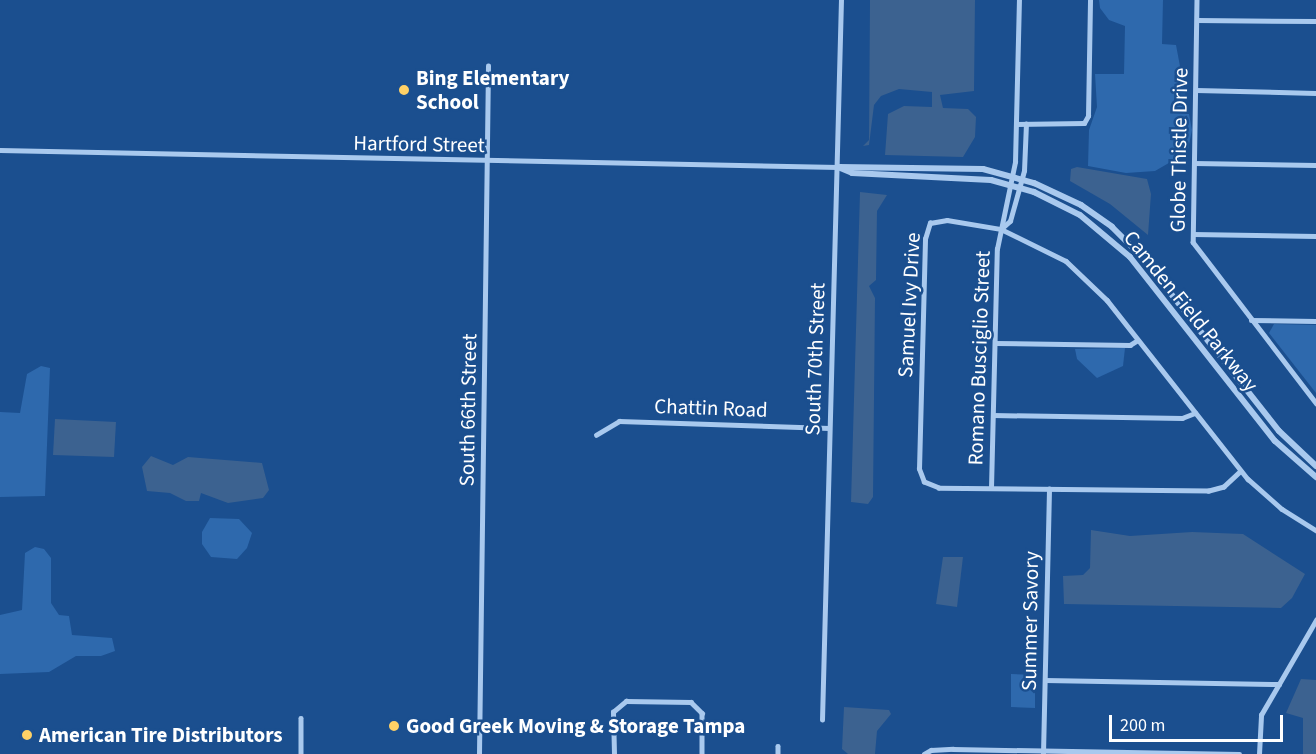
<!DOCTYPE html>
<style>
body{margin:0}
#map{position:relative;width:1316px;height:754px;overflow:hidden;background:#1b4f8f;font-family:"Source Sans 3",sans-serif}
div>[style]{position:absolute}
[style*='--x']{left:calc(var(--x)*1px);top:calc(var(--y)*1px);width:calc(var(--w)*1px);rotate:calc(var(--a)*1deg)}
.green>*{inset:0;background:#2e69ad}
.water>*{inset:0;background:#3c6290}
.minor>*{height:4.5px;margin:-2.25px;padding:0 2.25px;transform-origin:2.25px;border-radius:2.25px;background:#a9c9ee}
.tertiary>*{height:6px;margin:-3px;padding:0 3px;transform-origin:3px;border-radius:3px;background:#a9c9ee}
.dots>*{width:16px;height:16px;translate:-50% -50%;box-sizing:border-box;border:3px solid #1b4f8f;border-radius:50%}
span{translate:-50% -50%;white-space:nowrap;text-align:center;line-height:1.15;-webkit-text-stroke:5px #1b4f8f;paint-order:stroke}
.poi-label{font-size:21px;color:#fff;font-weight:700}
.left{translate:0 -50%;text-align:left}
.street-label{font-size:21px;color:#fff}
.scale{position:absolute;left:1109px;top:715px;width:174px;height:27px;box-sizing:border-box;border:3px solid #fff;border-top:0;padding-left:8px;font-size:18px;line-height:21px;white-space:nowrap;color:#fff;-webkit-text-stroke:4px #1b4f8f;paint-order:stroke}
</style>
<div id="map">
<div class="green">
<div style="clip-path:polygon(1099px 0,1163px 0,1162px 44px,1176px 45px,1192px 130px,1186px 159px,1174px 160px,1155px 171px,1126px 173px,1088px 166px,1089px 130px,1097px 107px,1095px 74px,1124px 74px,1125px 26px,1109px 20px,1100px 8px)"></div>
<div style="clip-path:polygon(1274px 324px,1316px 325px,1316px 393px,1269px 333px)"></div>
<div style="clip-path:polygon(1125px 348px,1123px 366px,1097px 378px,1077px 359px,1075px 349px)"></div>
<div style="clip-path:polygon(41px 366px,50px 368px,45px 496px,0 497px,0 412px,20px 413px,27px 374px)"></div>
<div style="clip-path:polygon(210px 518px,239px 519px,252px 533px,247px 548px,237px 559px,211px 557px,202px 544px,202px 532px)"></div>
<div style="clip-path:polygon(35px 547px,44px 549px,51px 558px,51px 603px,59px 615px,69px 616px,72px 635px,112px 638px,115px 651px,101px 656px,76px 656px,49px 672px,0 674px,0 615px,22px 610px,25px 553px)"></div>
<div style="clip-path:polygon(1011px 674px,1035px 675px,1035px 708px,1011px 707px)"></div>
</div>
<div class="water">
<div style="clip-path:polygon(870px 0,975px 0,974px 91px,940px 95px,943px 108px,968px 109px,976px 117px,975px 137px,963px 157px,885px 155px,888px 114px,904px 106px,932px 107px,932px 92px,899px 89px,881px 96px,874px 105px,869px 145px,863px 146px,869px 140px)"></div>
<div style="clip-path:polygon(1077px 167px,1147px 179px,1151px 194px,1148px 235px,1110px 204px,1070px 181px,1071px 169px)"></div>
<div style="clip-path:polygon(860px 192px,887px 195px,877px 211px,876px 280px,869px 286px,875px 298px,873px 497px,868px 504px,851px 502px)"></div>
<div style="clip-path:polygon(55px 419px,116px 422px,114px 457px,53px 455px)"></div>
<div style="clip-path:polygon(151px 456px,173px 465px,188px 457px,262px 463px,269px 490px,263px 498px,228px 503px,201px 493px,199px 501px,186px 501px,170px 493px,147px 491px,142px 467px)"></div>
<div style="clip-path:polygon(1091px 530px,1130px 536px,1192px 532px,1243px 534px,1305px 574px,1292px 598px,1281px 608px,1064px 604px,1063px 576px,1083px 575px,1090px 568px)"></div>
<div style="clip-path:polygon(943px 557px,963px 557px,957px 607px,936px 604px)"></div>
<div style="clip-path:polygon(1301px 679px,1316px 680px,1316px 754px,1303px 754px,1303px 718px,1286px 713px)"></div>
<div style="clip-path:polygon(844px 707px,889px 710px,891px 714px,877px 731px,875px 754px,848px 754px,842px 749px)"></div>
</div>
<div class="minor">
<div style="--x:1197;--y:0;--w:242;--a:90.9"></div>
<div style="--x:1193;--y:242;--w:203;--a:52.6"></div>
<div style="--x:1197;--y:20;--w:119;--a:0.5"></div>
<div style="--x:1196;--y:90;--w:120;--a:1.4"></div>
<div style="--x:1016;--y:124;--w:68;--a:-0.8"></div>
<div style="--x:1084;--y:123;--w:8;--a:-60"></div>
<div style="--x:1088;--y:116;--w:116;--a:-89"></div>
<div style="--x:0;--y:150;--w:838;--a:1.16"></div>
<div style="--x:1194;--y:163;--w:122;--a:0.9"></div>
<div style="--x:1001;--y:229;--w:12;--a:-42"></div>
<div style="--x:1010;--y:221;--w:52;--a:-74.4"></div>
<div style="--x:1024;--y:171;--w:47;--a:-87.6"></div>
<div style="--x:1193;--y:234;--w:123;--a:0.9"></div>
<div style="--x:1251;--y:320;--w:65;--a:0.9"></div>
<div style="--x:995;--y:343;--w:135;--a:0.8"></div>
<div style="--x:1130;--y:345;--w:9;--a:-32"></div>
<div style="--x:993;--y:415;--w:189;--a:0.9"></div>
<div style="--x:1182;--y:418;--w:14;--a:-21"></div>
<div style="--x:596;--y:435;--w:27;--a:-31"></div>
<div style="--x:619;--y:421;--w:210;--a:1.9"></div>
<div style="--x:1241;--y:471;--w:23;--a:137"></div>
<div style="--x:1224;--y:487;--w:16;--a:165"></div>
<div style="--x:1209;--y:491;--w:270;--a:-179.4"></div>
<div style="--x:939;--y:488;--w:16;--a:-158"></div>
<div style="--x:924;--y:482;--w:14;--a:-111"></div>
<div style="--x:919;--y:469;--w:230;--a:-88.5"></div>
<div style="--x:925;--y:239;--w:17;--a:-73"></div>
<div style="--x:930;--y:223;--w:17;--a:-10"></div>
<div style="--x:947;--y:220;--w:55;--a:9.5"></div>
<div style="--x:1001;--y:229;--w:72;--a:26.2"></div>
<div style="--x:1066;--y:261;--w:57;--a:43.6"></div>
<div style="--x:1107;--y:300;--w:228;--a:51.8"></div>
<div style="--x:1248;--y:479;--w:45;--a:41.4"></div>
<div style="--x:1282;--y:509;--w:40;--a:32"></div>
<div style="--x:991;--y:488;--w:239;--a:-88.6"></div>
<div style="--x:997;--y:249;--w:89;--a:-78.3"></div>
<div style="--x:1015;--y:162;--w:162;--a:-88.6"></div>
<div style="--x:1045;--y:680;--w:234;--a:1"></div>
<div style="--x:301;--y:718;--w:36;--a:90"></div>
<div style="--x:822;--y:720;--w:720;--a:-88.49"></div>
<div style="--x:778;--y:746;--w:8;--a:90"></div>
<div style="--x:479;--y:754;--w:688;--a:-89.25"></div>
<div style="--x:614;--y:754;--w:42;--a:-91.4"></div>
<div style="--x:613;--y:712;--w:17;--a:-40"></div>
<div style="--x:626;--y:701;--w:65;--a:0.9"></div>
<div style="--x:691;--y:702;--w:16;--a:45"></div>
<div style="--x:702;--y:713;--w:41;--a:90"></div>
<div style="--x:924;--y:754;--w:8;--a:-30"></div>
<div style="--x:931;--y:750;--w:22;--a:-3"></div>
<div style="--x:953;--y:749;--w:286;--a:1"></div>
<div style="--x:1043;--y:754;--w:265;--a:-88.7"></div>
<div style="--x:1259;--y:754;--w:39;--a:-87"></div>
<div style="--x:1261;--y:715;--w:110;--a:-59.9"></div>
</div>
<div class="tertiary">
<div style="--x:838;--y:167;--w:15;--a:23"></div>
<div style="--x:852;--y:173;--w:139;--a:2.9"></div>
<div style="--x:991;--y:180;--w:45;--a:15.6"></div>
<div style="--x:1034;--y:192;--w:51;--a:26.6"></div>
<div style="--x:1080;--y:215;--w:65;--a:40"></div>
<div style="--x:1130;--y:257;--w:234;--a:51.8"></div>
<div style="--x:1275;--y:441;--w:55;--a:41.3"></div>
<div style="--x:839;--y:167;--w:144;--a:0.8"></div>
<div style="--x:983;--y:169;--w:53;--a:15.4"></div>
<div style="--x:1034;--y:183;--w:52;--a:25.1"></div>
<div style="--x:1081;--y:205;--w:38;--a:35"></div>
<div style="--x:1112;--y:227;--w:42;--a:45"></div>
<div style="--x:1142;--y:257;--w:221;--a:51.8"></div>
<div style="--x:1279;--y:431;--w:51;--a:43.4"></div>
</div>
<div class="dots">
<div style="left:404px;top:90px;background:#ffd166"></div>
<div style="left:394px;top:726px;background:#ffd166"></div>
<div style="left:27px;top:735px;background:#ffd166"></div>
</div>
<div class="poi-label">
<span class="left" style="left:416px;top:90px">Bing Elementary<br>School</span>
<span class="left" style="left:406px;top:726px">Good Greek Moving &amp; Storage Tampa</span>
<span class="left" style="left:39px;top:735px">American Tire Distributors</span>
</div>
<div class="street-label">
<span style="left:419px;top:144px;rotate:1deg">Hartford Street</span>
<span style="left:1179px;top:150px;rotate:-89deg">Globe Thistle Drive</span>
<span style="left:909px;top:305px;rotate:-87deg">Samuel Ivy Drive</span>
<span style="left:1191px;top:311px;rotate:51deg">Camden Field Parkway</span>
<span style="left:979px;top:358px;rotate:-88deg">Romano Busciglio Street</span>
<span style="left:815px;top:359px;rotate:-88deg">South 70th Street</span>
<span style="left:711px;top:408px;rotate:2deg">Chattin Road</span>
<span style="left:468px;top:410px;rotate:-89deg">South 66th Street</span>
<span style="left:1030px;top:621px;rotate:-89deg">Summer Savory</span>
</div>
<div class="scale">200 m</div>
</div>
